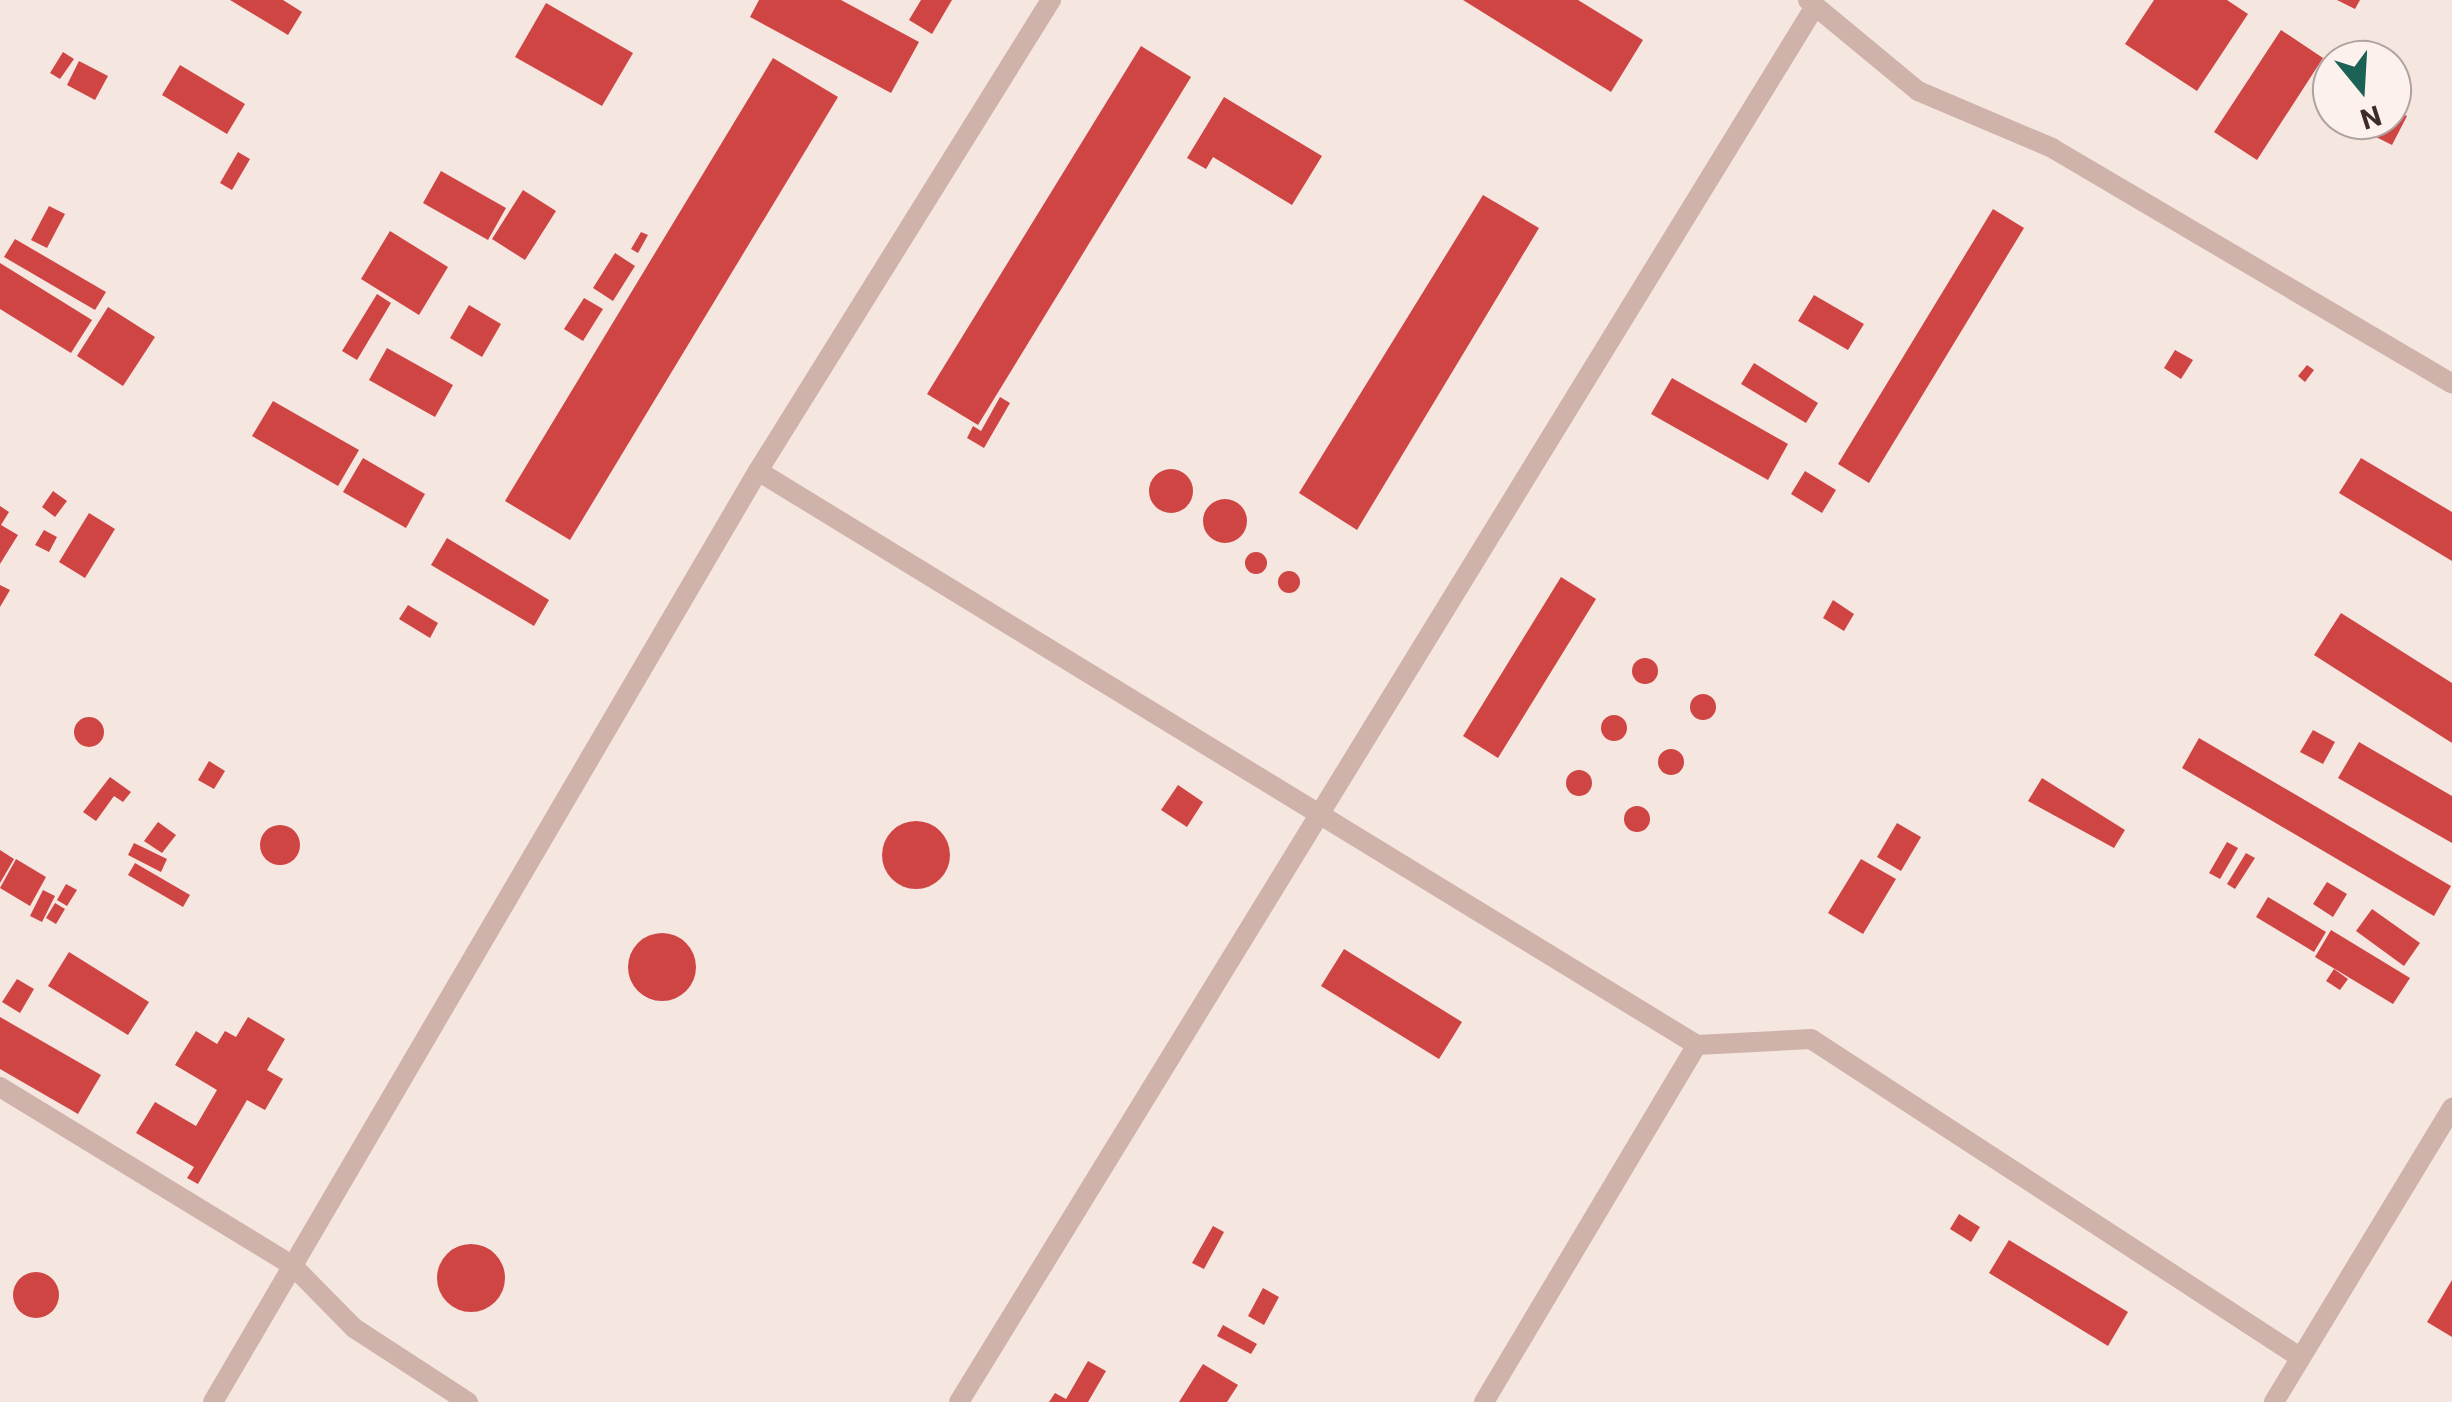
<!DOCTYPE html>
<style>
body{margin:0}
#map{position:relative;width:2452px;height:1402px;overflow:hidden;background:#f5e6e0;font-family:Roboto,sans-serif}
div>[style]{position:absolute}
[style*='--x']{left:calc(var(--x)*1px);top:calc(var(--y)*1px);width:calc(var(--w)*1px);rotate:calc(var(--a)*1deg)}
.building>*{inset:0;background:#ce4544}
.round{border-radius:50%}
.minor>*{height:20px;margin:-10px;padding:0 10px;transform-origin:10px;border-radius:10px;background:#cfb2aa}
span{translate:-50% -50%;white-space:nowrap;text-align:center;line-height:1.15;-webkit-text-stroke:10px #fcf1ed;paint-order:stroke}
.north{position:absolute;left:2312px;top:40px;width:100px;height:100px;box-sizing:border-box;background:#fcf1ed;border:2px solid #afa29f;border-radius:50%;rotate:162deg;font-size:28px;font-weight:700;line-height:40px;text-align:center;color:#3c2b2a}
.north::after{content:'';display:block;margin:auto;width:35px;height:45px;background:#1c6155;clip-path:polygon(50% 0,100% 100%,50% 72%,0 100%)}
</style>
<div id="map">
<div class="building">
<div style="clip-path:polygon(230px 0,283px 0,302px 12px,288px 35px)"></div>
<div style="clip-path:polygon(759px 0,841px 0,919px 42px,891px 93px,750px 17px)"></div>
<div style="clip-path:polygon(921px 0,952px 0,932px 34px,909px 20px)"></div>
<div style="clip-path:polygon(1463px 0,1578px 0,1643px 40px,1611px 92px)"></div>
<div style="clip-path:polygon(2154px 0,2227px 0,2248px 14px,2197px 91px,2125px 44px)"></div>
<div style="clip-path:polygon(2337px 0,2360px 0,2355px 9px)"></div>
<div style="clip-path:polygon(546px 3px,633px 53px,602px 106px,515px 57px)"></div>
<div style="clip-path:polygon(2281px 30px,2323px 58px,2257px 160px,2214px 132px)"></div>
<div style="clip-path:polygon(1141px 46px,1191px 77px,978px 425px,927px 394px)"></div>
<div style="clip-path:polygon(63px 52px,74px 59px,60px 79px,50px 73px)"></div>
<div style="clip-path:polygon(773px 58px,838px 97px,570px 540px,505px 501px)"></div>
<div style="clip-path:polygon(79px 61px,108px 76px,95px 100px,67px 85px)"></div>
<div style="clip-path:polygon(180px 65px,245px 104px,227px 134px,162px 95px)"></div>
<div style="clip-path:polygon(1224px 97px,1322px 156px,1292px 205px,1213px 157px,1206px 169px,1187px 158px)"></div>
<div style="clip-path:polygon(2392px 109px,2407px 116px,2392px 145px,2362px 130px,2367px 120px,2392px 120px)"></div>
<div style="clip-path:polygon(238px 152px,250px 159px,232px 190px,220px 183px)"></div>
<div style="clip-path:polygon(441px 171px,506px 208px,488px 240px,423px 203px)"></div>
<div style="clip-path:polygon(523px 190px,556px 211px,525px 260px,492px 239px)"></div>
<div style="clip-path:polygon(1483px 195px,1539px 228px,1357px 530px,1299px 493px)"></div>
<div style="clip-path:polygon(49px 206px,65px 214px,47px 248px,31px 240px)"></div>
<div style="clip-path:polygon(1993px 209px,2024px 228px,1869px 483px,1838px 464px)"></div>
<div style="clip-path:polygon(390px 231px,448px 267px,419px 315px,361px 279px)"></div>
<div style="clip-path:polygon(641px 232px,648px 235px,638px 253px,631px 249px)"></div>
<div style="clip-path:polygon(15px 239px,106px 292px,95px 310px,4px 257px)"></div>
<div style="clip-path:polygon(615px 253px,635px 266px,613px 301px,593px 288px)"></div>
<div style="clip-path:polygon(0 263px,92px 320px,71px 353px,0 309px)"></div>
<div style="clip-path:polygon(377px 294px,391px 303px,357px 360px,342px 351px)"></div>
<div style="clip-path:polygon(1814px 295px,1864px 324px,1848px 350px,1798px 321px)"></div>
<div style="clip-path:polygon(584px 298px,603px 309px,583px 341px,564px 329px)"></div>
<div style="clip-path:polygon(469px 305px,501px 324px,482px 357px,450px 338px)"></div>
<div style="clip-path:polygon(108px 307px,155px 337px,123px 386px,77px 356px)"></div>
<div style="clip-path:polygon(387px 348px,453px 385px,435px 417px,369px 380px)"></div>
<div style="clip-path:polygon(2175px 350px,2193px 360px,2181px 379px,2164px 368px)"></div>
<div style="clip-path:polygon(1754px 363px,1818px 403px,1806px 423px,1741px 384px)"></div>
<div style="clip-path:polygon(2307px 365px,2314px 370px,2305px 382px,2298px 376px)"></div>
<div style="clip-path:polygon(1672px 378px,1788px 444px,1768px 480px,1651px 414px)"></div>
<div style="clip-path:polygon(1000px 397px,1010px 403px,984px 448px,967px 438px,973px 426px,981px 431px)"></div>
<div style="clip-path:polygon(273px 401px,359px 450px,338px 486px,252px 436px)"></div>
<div style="clip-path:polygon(363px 458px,425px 494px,406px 528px,343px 492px)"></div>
<div style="clip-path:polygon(2361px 458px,2452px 512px,2452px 561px,2339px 493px)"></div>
<div class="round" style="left:1149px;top:469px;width:44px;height:44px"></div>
<div style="clip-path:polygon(1805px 471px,1836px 490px,1822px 513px,1791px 494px)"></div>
<div style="clip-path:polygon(53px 491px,67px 501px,55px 517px,42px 507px)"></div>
<div class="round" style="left:1203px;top:499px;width:44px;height:44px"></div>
<div style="clip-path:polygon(0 506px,9px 512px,1px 525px,18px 535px,0 564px)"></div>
<div style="clip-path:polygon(89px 513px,115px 529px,85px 578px,59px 562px)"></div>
<div style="clip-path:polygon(44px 530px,57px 537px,49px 552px,35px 545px)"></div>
<div style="clip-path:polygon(447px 538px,549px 600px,534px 626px,431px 565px)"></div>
<div class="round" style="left:1245px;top:552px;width:22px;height:22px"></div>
<div class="round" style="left:1278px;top:571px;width:22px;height:22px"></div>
<div style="clip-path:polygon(1561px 577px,1596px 599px,1498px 758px,1463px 736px)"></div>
<div style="clip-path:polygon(0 585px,10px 590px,0 607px)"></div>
<div style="clip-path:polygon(1833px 600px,1854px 614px,1844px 631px,1823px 618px)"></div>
<div style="clip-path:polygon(408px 605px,438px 623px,430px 638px,399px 619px)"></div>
<div style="clip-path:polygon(2341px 613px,2452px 683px,2452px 743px,2314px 655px)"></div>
<div class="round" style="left:1632px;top:658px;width:26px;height:26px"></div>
<div class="round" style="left:1690px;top:694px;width:26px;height:26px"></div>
<div class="round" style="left:1601px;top:715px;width:26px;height:26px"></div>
<div class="round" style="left:74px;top:717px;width:30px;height:30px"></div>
<div style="clip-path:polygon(2313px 730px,2335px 742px,2323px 764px,2300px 752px)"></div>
<div style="clip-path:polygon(2199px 738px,2451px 886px,2434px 916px,2182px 768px)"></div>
<div style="clip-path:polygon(2359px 742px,2452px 796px,2452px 843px,2338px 778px)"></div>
<div class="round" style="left:1658px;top:749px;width:26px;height:26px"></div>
<div style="clip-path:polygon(209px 761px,225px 771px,214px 789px,198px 780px)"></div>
<div class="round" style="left:1566px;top:770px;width:26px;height:26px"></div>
<div style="clip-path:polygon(110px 777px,131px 792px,123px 802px,114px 796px,96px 821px,83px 812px)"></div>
<div style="clip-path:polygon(2042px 778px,2125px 830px,2114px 848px,2028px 801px)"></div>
<div style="clip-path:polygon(1178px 785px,1203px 802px,1187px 827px,1161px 810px)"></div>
<div class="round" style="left:1624px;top:806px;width:26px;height:26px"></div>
<div class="round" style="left:882px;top:821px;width:68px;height:68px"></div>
<div style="clip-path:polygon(158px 822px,176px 835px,162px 853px,144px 841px)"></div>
<div style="clip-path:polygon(1897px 823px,1921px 837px,1901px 871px,1877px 857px)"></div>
<div class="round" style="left:260px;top:825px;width:40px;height:40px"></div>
<div style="clip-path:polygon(2227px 842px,2238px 848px,2220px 879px,2209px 873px)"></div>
<div style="clip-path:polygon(134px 843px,167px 859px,161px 872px,128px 855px)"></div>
<div style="clip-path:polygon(0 850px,14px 859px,0 883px)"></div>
<div style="clip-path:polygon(2246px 853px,2255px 858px,2235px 889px,2227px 884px)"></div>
<div style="clip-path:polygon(16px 859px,46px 877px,30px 906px,0 888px)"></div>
<div style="clip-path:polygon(1861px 859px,1896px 879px,1863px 934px,1828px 913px)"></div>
<div style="clip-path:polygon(135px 863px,190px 895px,183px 907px,128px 875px)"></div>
<div style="clip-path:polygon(2327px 882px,2347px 894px,2333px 917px,2313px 904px)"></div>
<div style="clip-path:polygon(66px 884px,77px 890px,67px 906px,57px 900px)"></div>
<div style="clip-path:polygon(43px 890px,55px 896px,42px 922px,30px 916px)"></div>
<div style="clip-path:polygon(2268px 897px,2326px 932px,2314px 952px,2256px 917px)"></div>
<div style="clip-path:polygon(55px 903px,65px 909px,56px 924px,46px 918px)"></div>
<div style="clip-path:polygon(2372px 909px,2420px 943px,2404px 966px,2356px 931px)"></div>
<div style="clip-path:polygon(2331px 930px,2410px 978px,2393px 1004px,2315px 957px)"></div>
<div class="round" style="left:628px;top:933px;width:68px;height:68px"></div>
<div style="clip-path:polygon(1344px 949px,1462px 1022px,1439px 1059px,1321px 986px)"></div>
<div style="clip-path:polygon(69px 952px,149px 1002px,128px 1035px,48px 986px)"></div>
<div style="clip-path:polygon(2334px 969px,2348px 979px,2340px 990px,2326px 981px)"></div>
<div style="clip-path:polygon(17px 979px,34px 989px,20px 1013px,2px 1002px)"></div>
<div style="clip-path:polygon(0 1017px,101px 1075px,78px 1114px,0 1069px)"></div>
<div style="clip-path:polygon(248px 1017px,285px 1039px,267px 1070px,283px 1079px,265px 1110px,247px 1100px,198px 1184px,187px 1178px,194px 1167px,136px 1133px,155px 1102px,196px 1126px,217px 1090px,175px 1065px,196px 1031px,217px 1044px,225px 1031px,236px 1037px)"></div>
<div style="clip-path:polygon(1959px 1214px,1980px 1227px,1971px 1242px,1950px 1229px)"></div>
<div style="clip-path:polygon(1213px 1226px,1224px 1232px,1204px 1269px,1192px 1263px)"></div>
<div style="clip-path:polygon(2009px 1240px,2128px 1312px,2108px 1346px,1989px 1273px)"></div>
<div class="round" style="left:437px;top:1244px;width:68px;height:68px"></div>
<div class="round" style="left:13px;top:1272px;width:46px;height:46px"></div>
<div style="clip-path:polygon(2452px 1280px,2452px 1337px,2427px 1322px)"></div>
<div style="clip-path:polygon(1263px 1288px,1279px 1297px,1264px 1325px,1248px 1316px)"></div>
<div style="clip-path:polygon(1223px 1325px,1257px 1344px,1251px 1354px,1217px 1336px)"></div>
<div style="clip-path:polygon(1088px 1361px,1106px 1371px,1088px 1402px,1049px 1402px,1055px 1393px,1066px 1399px)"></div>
<div style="clip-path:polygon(1203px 1364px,1238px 1385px,1227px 1402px,1179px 1402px)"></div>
</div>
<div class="minor">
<div style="--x:1808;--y:0;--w:143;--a:39.6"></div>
<div style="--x:1918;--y:91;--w:146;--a:23"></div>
<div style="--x:2052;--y:148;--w:464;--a:30.5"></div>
<div style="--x:758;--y:471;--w:1101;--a:31.44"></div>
<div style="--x:1697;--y:1045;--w:114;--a:-3"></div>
<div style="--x:1811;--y:1039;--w:581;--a:33.06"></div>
<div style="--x:0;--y:1087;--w:343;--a:31.4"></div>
<div style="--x:293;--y:1266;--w:87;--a:45.5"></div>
<div style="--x:354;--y:1328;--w:136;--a:33"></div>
<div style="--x:213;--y:1402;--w:1079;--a:-59.66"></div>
<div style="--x:758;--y:471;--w:555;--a:-58.12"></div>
<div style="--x:959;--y:1402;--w:1638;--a:-58.48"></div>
<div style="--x:1484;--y:1402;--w:416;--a:-59.2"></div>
<div style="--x:2274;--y:1402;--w:344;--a:-58.8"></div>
</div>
<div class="north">N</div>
</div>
